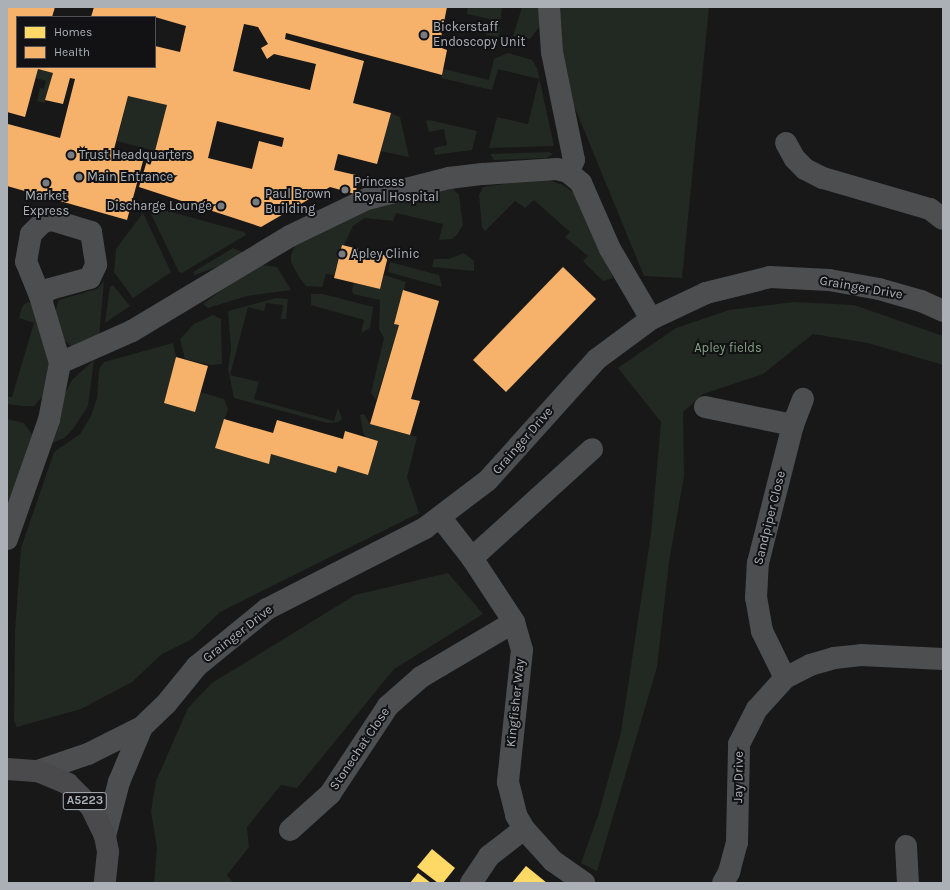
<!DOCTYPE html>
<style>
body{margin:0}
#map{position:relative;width:950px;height:890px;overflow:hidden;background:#181818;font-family:Karla,sans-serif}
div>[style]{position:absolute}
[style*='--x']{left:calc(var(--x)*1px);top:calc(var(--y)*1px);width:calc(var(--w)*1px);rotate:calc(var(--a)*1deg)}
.green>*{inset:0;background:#222822}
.homes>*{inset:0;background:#ffd966}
.health>*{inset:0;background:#f6b26b}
.minor>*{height:22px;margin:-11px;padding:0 11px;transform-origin:11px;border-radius:11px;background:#4d4e50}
.major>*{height:22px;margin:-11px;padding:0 11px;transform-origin:11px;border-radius:11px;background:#4a4a4c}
.dots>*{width:11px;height:11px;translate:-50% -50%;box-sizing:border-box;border:2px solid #121214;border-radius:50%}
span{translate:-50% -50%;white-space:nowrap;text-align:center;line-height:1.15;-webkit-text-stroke:4px #121214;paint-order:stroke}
.shield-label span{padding:1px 3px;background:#121214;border:1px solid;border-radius:3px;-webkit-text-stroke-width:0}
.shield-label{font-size:12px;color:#abb0b7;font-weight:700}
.poi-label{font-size:13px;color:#abb0b7}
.left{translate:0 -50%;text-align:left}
.right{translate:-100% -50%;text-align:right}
.street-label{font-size:13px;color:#abb0b7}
.park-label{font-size:13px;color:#84a084}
.frame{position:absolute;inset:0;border:8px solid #abb0b7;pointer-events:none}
.legend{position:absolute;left:16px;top:16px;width:140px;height:52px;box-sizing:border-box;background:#121214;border:1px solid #4f5155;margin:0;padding:5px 7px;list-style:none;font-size:12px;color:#abb0b7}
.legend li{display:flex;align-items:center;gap:8px;height:20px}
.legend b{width:20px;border:1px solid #4f5155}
</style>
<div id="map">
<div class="green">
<div style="clip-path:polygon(468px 7px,502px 7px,499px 37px,486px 35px,490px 19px,467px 14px)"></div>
<div style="clip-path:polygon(522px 7px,540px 7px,540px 26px,530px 39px,513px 36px)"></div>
<div style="clip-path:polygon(548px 7px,709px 7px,682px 278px,644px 276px,552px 52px)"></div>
<div style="clip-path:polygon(508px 53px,532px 60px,537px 68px,554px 146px,489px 148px,497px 117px,528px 124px,539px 79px,498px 69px,492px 90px,441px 78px,444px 69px,489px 80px,494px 59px)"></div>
<div style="clip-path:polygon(38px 69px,53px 73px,45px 103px,37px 101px,40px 88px,44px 89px,46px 81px,36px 78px)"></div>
<div style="clip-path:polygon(128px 96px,167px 105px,155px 151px,117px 141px)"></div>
<div style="clip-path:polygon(391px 113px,400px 117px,409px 157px,380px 151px)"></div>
<div style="clip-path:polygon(429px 120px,477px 131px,472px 150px,435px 155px,434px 148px,447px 145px,444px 129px,429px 132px,426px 121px)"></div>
<div style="clip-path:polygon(548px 152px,553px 154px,546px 158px,494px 160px,490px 154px)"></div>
<div style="clip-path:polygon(542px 178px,563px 185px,578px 196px,613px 278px,603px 281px,583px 261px,588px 256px,565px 237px,570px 232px,534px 200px,525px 208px,515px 201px,485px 231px,482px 227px,479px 195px,483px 187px)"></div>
<div style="clip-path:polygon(451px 187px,459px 195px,463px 225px,457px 235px,452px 239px,439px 240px,443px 224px,396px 213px,393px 221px,365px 218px,353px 226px,344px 245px,342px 245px,334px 275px,326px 274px,322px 287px,306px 286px,300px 279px,291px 262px,291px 255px,296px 243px,346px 215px)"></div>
<div style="clip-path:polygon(157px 208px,244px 232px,246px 235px,182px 273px,179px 272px,151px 214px,150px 210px)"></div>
<div style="clip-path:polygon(143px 213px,171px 272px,133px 298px,114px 272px,116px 249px)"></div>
<div style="clip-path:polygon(233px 248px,244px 253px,227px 263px,195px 275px,193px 272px)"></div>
<div style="clip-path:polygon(464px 253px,474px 261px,474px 271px,432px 267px,434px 259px,449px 259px)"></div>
<div style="clip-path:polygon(390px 262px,439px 275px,442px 287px,388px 272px)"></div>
<div style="clip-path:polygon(262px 265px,277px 267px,291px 290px,247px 296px,208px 308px,203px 304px,223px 289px)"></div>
<div style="clip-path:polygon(384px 275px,406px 282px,394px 324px,399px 325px,376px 400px,371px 393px,384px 338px,379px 329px,380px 300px,353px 294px,352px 290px,354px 283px,380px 289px)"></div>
<div style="clip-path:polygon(104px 281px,99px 337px,84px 347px,71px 346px,63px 339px,55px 312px,59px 300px,97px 289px)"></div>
<div style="clip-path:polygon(113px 285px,130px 306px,105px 323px,110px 287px)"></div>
<div style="clip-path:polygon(311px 294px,323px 294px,373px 307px,370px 328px,361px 333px,364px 320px,311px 305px)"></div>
<div style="clip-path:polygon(276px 298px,288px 299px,286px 319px,281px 319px,283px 305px,266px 303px,264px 311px,248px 307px,230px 375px,259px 382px,254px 399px,334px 421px,338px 408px,342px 419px,338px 422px,327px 423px,234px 398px,228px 369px,231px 349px,228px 311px)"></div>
<div style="clip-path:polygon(27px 302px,33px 303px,41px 326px,50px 368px,44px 395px,34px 406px,22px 406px,7px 404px,7px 397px,12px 397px,34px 323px,19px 318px,22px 307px)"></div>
<div style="clip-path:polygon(793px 302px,854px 305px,943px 336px,943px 365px,868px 343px,813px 334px,763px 374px,703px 394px,683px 412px,684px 476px,669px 562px,657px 667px,597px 871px,581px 863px,599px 813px,621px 732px,651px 534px,661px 422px,618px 368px,676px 328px,729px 310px)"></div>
<div style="clip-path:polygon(213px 315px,221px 319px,222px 364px,211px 365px,185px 359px,180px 339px,194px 324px)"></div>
<div style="clip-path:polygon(173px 343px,176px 357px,164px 403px,195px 412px,200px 392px,224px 399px,228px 409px,215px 448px,269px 463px,271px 454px,336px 472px,338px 466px,368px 475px,378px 441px,366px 438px,363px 432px,360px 415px,364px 414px,370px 424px,417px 437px,407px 477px,419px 513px,220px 612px,192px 639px,162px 654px,132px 682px,81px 709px,17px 727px,14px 721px,15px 631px,21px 548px,54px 452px,80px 434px,91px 416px,97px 398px,99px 369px,104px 362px)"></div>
<div style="clip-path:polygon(94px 360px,88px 406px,73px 429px,64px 438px,50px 444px,65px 393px,72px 380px)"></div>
<div style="clip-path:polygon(7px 419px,24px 423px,33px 436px,7px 507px)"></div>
<div style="clip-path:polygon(448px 573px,483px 614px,394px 669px,297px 788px,281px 785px,247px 827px,249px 847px,227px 875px,233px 883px,154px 883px,157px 848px,151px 811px,156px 781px,188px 708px,212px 683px,355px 595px)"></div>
</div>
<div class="homes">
<div style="clip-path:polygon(432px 849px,455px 868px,443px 883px,438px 883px,417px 867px)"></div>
<div style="clip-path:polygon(526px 866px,547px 883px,512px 883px)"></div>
<div style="clip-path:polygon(418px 873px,431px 883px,410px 883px)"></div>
</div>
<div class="health">
<div style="clip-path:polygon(evenodd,7px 7px,55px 7px,52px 17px,17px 17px,17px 67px,155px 67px,155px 46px,180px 52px,186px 26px,155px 17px,91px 17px,94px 7px,447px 7px,439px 47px,447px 50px,442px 75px,286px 33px,285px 39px,364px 61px,353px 103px,391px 113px,377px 164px,338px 154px,334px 170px,360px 176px,355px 194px,330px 187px,261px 227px,139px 187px,150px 151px,155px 151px,167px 105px,128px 96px,113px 153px,143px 161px,127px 220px,7px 186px,8px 124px,60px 138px,75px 79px,70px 78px,63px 104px,45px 100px,53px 73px,38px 69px,25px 117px,7px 112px,7px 7px,244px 24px,258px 27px,268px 44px,261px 48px,267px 59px,274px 54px,316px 64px,310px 90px,233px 71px,244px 24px,7px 7px,217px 121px,284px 138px,282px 147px,259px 141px,252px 169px,208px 158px,217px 121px)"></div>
<div style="clip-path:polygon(342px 245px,388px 256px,380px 289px,334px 278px)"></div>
<div style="clip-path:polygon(563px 267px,596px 299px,506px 392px,473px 360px)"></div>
<div style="clip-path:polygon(403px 290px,439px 301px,411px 399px,420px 401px,410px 435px,370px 424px,399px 325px,394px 324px)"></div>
<div style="clip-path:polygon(176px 357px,208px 366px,195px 412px,164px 403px)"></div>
<div style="clip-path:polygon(224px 419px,273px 433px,277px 420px,343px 439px,345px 431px,378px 441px,368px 475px,338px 466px,336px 473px,271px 454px,269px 464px,215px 448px)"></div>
</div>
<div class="minor">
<div style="--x:549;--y:7;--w:45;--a:86.2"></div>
<div style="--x:552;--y:52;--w:110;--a:78.5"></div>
<div style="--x:574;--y:160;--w:13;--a:117"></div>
<div style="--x:786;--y:143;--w:18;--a:61"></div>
<div style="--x:795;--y:159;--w:14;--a:45"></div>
<div style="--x:805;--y:169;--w:20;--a:27"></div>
<div style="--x:823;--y:178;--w:111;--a:16.2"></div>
<div style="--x:930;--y:209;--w:16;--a:38"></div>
<div style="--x:60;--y:363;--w:79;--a:-24"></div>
<div style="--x:132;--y:331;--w:184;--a:-31"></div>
<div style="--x:290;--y:236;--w:85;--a:-25.7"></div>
<div style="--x:367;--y:199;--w:85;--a:-14.4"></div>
<div style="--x:449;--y:178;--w:34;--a:-7"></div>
<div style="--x:483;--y:174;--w:74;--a:-3.9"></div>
<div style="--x:557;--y:169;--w:11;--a:15"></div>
<div style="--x:568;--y:172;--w:17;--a:40"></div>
<div style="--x:581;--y:183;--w:72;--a:66.3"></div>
<div style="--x:610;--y:249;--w:81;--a:59.6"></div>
<div style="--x:705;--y:407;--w:90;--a:11.6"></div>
<div style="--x:440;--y:517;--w:52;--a:52"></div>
<div style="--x:472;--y:558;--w:77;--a:56.7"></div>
<div style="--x:514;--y:622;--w:29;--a:74"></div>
<div style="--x:522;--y:650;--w:133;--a:96.1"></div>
<div style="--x:508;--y:782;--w:34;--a:76"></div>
<div style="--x:516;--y:815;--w:16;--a:60"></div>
<div style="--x:524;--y:829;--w:43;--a:47.8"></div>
<div style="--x:553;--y:861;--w:38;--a:35"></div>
<div style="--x:7;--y:539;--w:126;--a:-70.6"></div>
<div style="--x:49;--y:420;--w:58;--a:-79.1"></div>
<div style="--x:60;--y:363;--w:70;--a:-106.6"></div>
<div style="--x:40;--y:296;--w:37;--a:-112"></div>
<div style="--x:26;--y:262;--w:28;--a:-80"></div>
<div style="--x:31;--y:234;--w:17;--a:-45"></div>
<div style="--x:43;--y:222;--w:9;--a:-13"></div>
<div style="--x:52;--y:220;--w:41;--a:17.1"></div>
<div style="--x:91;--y:232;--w:33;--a:81"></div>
<div style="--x:96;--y:265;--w:14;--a:115"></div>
<div style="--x:90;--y:278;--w:41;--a:164.6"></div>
<div style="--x:50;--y:289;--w:12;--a:145"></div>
<div style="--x:472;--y:558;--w:162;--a:-42.2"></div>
<div style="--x:785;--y:678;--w:52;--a:-116.1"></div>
<div style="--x:762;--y:631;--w:34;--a:-100"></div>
<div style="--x:756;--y:598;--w:35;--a:-87"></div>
<div style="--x:758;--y:563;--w:142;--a:-75.8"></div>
<div style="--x:793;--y:425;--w:28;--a:-69"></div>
<div style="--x:38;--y:771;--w:53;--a:-18.8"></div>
<div style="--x:88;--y:754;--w:60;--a:-26.6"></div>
<div style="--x:142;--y:727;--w:33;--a:-44"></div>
<div style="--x:166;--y:704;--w:49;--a:-50.8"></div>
<div style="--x:197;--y:666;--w:90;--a:-39.2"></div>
<div style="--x:267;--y:609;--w:178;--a:-27.1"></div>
<div style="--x:425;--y:528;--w:79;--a:-37.3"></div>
<div style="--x:488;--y:480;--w:163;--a:-48"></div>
<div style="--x:597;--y:359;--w:67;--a:-36.5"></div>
<div style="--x:651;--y:319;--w:61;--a:-25.3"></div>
<div style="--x:706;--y:293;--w:66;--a:-14"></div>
<div style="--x:770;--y:277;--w:59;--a:2.9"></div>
<div style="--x:829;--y:280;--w:51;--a:10.2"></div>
<div style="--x:879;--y:289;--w:44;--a:15.9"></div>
<div style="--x:921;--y:301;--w:24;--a:24"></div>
<div style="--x:290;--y:830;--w:54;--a:-42"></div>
<div style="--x:330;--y:794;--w:105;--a:-56.6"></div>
<div style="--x:388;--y:706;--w:44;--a:-41.3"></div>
<div style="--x:421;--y:677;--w:108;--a:-30.6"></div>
<div style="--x:105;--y:836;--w:56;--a:-75.5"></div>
<div style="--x:119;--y:782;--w:60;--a:-67.3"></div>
<div style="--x:906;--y:846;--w:37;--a:87"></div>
<div style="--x:471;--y:883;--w:32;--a:-56"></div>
<div style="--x:489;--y:856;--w:44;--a:-37.6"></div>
<div style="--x:723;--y:883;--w:13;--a:-61"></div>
<div style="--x:729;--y:872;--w:30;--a:-75"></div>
<div style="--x:737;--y:843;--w:99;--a:-88.8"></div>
<div style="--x:739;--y:744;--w:39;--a:-63"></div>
<div style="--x:757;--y:709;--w:42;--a:-47.9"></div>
<div style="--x:785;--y:678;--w:28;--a:-27"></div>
<div style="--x:810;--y:665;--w:25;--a:-16"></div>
<div style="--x:834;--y:658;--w:27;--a:-6"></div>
<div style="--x:861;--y:655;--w:82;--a:2.8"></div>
</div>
<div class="major">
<div style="--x:7;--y:769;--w:31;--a:4"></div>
<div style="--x:38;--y:771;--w:33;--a:23"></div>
<div style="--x:68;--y:784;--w:33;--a:45"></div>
<div style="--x:91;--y:807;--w:32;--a:64"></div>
<div style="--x:105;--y:836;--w:16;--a:79"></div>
<div style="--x:108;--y:852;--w:31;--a:96"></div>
</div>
<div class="dots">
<div style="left:424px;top:35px;background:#787b7f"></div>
<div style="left:71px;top:155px;background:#787b7f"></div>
<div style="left:79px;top:177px;background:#787b7f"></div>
<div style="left:46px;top:183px;background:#787b7f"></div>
<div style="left:345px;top:190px;background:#787b7f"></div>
<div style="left:256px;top:202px;background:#787b7f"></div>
<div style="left:221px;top:206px;background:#787b7f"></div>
<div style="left:342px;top:254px;background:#787b7f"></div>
</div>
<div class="shield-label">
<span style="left:85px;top:801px">A5223</span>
</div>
<div class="poi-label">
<span class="left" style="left:433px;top:35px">Bickerstaff<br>Endoscopy Unit</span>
<span class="left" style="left:79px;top:155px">Trust Headquarters</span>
<span class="left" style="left:87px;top:177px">Main Entrance</span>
<span class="left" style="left:354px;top:190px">Princess<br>Royal Hospital</span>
<span class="left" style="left:265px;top:202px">Paul Brown<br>Building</span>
<span style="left:46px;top:204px">Market<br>Express</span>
<span class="right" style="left:212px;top:206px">Discharge Lounge</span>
<span class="left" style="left:351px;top:254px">Apley Clinic</span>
</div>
<div class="street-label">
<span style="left:861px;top:288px;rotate:10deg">Grainger Drive</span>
<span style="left:523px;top:441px;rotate:-49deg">Grainger Drive</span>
<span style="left:770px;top:518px;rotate:-76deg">Sandpiper Close</span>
<span style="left:238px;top:634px;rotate:-38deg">Grainger Drive</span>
<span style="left:516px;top:703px;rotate:-84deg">Kingfisher Way</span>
<span style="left:360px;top:749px;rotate:-56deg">Stonechat Close</span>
<span style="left:739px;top:777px;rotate:-89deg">Jay Drive</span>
</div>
<div class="park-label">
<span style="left:728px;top:348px">Apley fields</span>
</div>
<div class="frame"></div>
<ul class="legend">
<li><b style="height:11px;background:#ffd966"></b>Homes</li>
<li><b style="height:11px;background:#f6b26b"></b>Health</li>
</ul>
</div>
